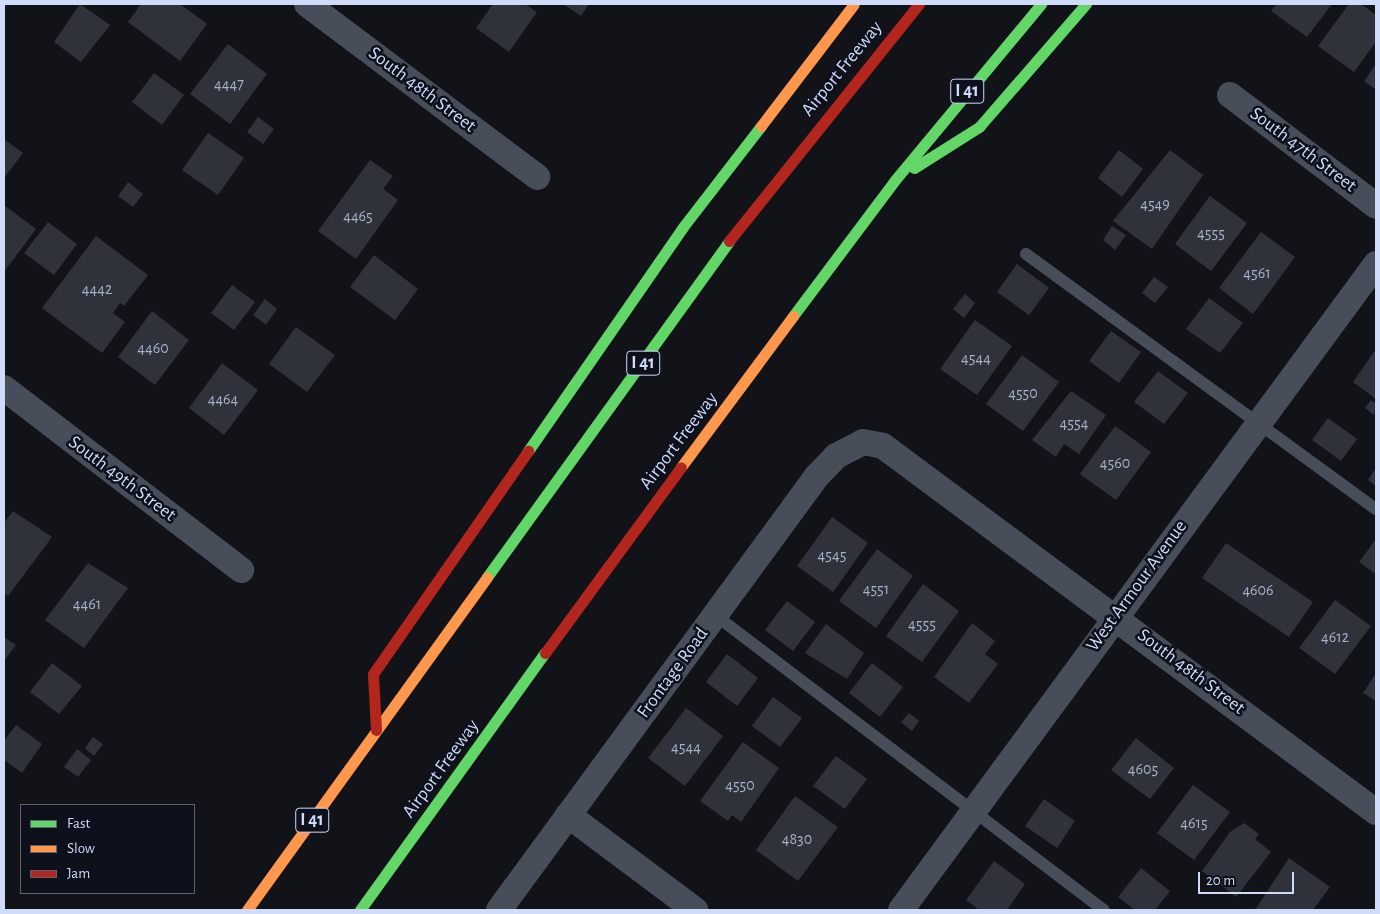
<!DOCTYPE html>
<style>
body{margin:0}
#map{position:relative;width:1380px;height:914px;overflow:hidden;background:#121318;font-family:"Alegreya Sans",sans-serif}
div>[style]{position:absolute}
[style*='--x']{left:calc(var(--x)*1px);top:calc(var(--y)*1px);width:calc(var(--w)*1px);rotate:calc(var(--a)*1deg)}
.building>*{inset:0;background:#2f323b}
.lane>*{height:12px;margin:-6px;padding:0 6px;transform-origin:6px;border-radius:6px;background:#474d59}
.street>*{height:26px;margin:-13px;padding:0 13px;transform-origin:13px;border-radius:13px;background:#474d59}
.fast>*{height:11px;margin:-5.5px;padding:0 5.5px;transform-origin:5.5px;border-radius:5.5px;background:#63d668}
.slow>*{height:11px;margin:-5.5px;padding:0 5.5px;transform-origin:5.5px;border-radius:5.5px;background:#ff974d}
.jam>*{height:11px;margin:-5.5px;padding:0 5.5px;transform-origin:5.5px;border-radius:5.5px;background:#b3261e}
span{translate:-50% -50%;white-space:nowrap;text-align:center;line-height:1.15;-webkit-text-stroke:5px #0e111c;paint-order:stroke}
.number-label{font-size:16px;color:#a6b1ca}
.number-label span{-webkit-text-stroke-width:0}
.shield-label span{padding:1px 4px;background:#0e111c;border:1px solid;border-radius:4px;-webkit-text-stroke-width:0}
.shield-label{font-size:18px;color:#cedbf9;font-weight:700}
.street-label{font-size:19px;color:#cedbf9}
.frame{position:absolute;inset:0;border:5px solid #cedbf9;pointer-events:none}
.legend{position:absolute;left:20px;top:804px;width:175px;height:90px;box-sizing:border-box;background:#0e111c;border:1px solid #5b6274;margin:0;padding:6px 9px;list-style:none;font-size:15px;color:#cedbf9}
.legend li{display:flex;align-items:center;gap:10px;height:25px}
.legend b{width:25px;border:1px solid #5b6274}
.scale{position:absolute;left:1198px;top:872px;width:96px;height:22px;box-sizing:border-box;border:2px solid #cedbf9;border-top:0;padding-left:6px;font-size:15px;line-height:18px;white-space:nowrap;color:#cedbf9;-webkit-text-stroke:4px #0e111c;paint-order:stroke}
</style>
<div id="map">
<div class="building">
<div style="clip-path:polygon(80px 4px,110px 25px,81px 62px,54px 42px)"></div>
<div style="clip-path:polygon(141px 4px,180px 4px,207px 24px,180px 61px,128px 22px)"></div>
<div style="clip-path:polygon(493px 4px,525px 4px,537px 12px,509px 52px,476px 28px)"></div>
<div style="clip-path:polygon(563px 4px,589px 4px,581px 16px)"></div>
<div style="clip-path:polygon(1276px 4px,1332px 4px,1307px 37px,1271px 11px)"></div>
<div style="clip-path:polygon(1349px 4px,1361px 4px,1376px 15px,1376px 42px,1354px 72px,1318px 46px)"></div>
<div style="clip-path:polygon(228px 44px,267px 74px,230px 124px,190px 94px)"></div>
<div style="clip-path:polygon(1376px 64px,1376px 90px,1364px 81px)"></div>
<div style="clip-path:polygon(154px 73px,184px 95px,162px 125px,132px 102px)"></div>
<div style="clip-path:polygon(258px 117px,274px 129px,263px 144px,247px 132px)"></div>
<div style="clip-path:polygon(208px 133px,244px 158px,218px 195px,182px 170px)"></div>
<div style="clip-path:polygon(4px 139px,23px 153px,4px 178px)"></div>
<div style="clip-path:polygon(1119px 150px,1143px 169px,1122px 197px,1098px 178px)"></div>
<div style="clip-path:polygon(1170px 150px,1203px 175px,1152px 249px,1113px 221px)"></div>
<div style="clip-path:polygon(370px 160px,393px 176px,383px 189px,398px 200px,356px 259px,318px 231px)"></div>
<div style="clip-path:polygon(128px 182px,143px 194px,133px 207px,118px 196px)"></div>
<div style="clip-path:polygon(1210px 196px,1247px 223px,1211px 271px,1175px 244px)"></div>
<div style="clip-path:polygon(4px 205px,36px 229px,4px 272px)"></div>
<div style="clip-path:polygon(48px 222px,77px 244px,54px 275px,24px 253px)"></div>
<div style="clip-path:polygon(1112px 226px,1126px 235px,1115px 250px,1103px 240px)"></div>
<div style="clip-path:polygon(1261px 232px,1295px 257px,1253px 314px,1219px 288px)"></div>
<div style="clip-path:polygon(96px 236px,148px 275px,124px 306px,120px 303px,113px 313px,125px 322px,102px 353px,42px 308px)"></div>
<div style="clip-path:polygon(374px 255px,418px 289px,395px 320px,350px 287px)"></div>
<div style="clip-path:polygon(1017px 264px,1049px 288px,1029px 315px,997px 292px)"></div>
<div style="clip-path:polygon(1154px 277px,1168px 287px,1155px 303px,1142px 293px)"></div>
<div style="clip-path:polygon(232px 285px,255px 302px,234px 330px,211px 313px)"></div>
<div style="clip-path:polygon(965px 294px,975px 303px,964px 318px,953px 309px)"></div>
<div style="clip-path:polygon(1209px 298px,1243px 323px,1220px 353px,1186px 329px)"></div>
<div style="clip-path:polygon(265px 299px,277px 309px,266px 325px,253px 315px)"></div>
<div style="clip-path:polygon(152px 311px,189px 340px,155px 385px,118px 357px)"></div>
<div style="clip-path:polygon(975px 320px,1012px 346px,977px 395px,940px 369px)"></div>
<div style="clip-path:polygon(296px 327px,335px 355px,307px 392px,269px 364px)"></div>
<div style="clip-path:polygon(1111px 331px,1141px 352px,1119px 383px,1089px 361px)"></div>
<div style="clip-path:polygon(1376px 349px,1376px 399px,1353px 382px)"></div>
<div style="clip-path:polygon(1022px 355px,1059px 382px,1023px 431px,986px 404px)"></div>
<div style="clip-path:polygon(222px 363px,258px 390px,224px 435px,189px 408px)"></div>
<div style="clip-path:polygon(1158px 371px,1188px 393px,1164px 424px,1134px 402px)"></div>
<div style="clip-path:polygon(1071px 391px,1106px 415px,1079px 454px,1064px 444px,1056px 457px,1032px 440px)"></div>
<div style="clip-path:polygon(1371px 400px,1376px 404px,1374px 415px,1365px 408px)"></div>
<div style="clip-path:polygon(1328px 418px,1357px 439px,1341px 461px,1312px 440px)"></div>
<div style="clip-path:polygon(1115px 426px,1151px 452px,1116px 500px,1080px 474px)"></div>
<div style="clip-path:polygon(1376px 468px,1376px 486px,1368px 480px)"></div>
<div style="clip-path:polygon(13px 511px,52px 537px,8px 596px,4px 593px,4px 523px)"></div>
<div style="clip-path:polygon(832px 517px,868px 543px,833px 592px,797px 566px)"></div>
<div style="clip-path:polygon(1376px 539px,1376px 574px,1359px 562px)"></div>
<div style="clip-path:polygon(1226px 543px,1313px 602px,1289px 637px,1202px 578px)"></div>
<div style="clip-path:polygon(877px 549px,913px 576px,876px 628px,839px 601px)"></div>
<div style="clip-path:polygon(88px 563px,128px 588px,84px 648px,45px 620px)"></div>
<div style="clip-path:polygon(923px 584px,959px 611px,922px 662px,886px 636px)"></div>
<div style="clip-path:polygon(1335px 600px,1371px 626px,1335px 674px,1299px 648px)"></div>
<div style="clip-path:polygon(787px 601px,815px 622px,793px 651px,765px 630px)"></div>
<div style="clip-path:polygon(972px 623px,995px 641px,985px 654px,998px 664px,969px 703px,934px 677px)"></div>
<div style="clip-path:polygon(826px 624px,864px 653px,847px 679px,805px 653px)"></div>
<div style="clip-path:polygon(4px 637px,16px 645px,4px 661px)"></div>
<div style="clip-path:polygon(727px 654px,758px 678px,737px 706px,706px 682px)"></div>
<div style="clip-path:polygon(52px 663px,82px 686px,59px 714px,30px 692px)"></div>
<div style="clip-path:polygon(872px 663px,903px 687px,880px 717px,849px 693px)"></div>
<div style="clip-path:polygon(1376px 673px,1376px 701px,1363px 693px)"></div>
<div style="clip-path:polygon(773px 697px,802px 718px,780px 747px,752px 726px)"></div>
<div style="clip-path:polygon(686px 708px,723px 736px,685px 786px,648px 758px)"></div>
<div style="clip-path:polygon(909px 713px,919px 721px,912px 731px,901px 722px)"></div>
<div style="clip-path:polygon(16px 725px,42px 744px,22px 773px,4px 760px,4px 741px)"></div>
<div style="clip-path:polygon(93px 737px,103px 744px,94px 756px,85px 748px)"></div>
<div style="clip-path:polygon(1136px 738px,1174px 768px,1150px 799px,1111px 770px)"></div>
<div style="clip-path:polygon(743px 742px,779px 768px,741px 822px,732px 815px,728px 821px,700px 801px)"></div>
<div style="clip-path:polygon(77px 749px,91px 760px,78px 777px,64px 767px)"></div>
<div style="clip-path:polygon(836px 756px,867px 779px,845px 809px,813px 786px)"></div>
<div style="clip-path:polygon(1193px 785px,1230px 812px,1194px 860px,1157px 833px)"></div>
<div style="clip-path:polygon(795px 796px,838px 827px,798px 881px,756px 850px)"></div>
<div style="clip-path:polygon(1044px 799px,1075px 821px,1057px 848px,1025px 826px)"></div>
<div style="clip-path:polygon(1244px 823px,1259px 834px,1255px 839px,1271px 852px,1236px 897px,1202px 871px,1230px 832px)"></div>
<div style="clip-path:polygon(1289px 858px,1330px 887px,1313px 910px,1255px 910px)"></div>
<div style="clip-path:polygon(994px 861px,1025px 884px,1007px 910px,979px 910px,966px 900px)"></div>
<div style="clip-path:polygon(1141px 868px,1170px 891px,1155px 910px,1135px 910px,1118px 897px)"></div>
</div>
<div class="lane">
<div style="--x:1026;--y:254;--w:433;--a:36.1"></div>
<div style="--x:715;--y:615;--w:488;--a:37.2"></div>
</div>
<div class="street">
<div style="--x:307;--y:4;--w:288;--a:36.9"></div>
<div style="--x:1230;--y:95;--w:183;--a:37.2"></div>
<div style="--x:4;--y:388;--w:299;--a:37.5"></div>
<div style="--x:568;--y:815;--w:159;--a:36.8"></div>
<div style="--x:499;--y:910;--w:538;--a:-53.77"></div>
<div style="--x:817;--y:476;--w:28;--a:-46"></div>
<div style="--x:836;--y:456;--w:30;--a:-27"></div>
<div style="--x:863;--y:442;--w:20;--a:11"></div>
<div style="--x:883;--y:446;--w:614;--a:36.59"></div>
<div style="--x:901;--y:910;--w:802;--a:-53.67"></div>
</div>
<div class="fast">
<div style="--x:914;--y:168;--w:77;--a:-32.2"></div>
<div style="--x:979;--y:127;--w:163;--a:-49"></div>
<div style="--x:793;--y:316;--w:170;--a:-53.1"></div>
<div style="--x:895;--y:180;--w:229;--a:-50.3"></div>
<div style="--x:528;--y:451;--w:272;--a:-55.3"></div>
<div style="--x:683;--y:227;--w:128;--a:-52.3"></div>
<div style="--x:487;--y:577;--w:414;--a:-54.2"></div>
<div style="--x:360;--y:910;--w:317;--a:-54.3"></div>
</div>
<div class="slow">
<div style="--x:761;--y:126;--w:153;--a:-52.7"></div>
<div style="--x:681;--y:467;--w:188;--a:-53.4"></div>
<div style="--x:247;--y:910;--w:410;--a:-54.2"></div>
</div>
<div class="jam">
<div style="--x:729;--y:241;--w:304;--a:-51.3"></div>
<div style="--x:545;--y:653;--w:230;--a:-53.8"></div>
<div style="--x:376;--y:730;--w:56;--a:-93.1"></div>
<div style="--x:373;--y:674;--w:272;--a:-55.2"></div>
</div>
<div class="number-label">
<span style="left:229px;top:84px">4447</span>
<span style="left:1155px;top:204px">4549</span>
<span style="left:358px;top:216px">4465</span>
<span style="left:1211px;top:233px">4555</span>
<span style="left:1257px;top:273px">4561</span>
<span style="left:97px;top:289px">4442</span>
<span style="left:153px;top:348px">4460</span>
<span style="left:976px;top:358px">4544</span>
<span style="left:1023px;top:393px">4550</span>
<span style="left:223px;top:399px">4464</span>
<span style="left:1074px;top:423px">4554</span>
<span style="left:1115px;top:463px">4560</span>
<span style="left:832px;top:555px">4545</span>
<span style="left:876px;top:589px">4551</span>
<span style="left:1258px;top:590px">4606</span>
<span style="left:87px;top:604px">4461</span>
<span style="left:922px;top:624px">4555</span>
<span style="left:1335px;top:637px">4612</span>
<span style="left:686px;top:747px">4544</span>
<span style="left:1143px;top:769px">4605</span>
<span style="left:740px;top:785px">4550</span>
<span style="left:1194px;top:823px">4615</span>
<span style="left:797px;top:839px">4830</span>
</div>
<div class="shield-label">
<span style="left:967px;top:91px">I 41</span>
<span style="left:643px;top:363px">I 41</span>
<span style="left:312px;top:820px">I 41</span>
</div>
<div class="street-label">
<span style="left:842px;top:69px;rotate:-51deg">Airport Freeway</span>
<span style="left:422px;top:90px;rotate:37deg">South 48th Street</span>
<span style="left:1303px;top:150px;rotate:37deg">South 47th Street</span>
<span style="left:679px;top:441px;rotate:-53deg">Airport Freeway</span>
<span style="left:122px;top:479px;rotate:37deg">South 49th Street</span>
<span style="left:1137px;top:586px;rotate:-54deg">West Armour Avenue</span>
<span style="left:1191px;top:672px;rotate:37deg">South 48th Street</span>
<span style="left:673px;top:673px;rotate:-54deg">Frontage Road</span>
<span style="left:441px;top:769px;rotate:-54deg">Airport Freeway</span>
</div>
<div class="frame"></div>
<ul class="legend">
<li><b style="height:6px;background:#63d668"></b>Fast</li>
<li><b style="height:6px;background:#ff974d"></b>Slow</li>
<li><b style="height:6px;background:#b3261e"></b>Jam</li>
</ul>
<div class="scale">20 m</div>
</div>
